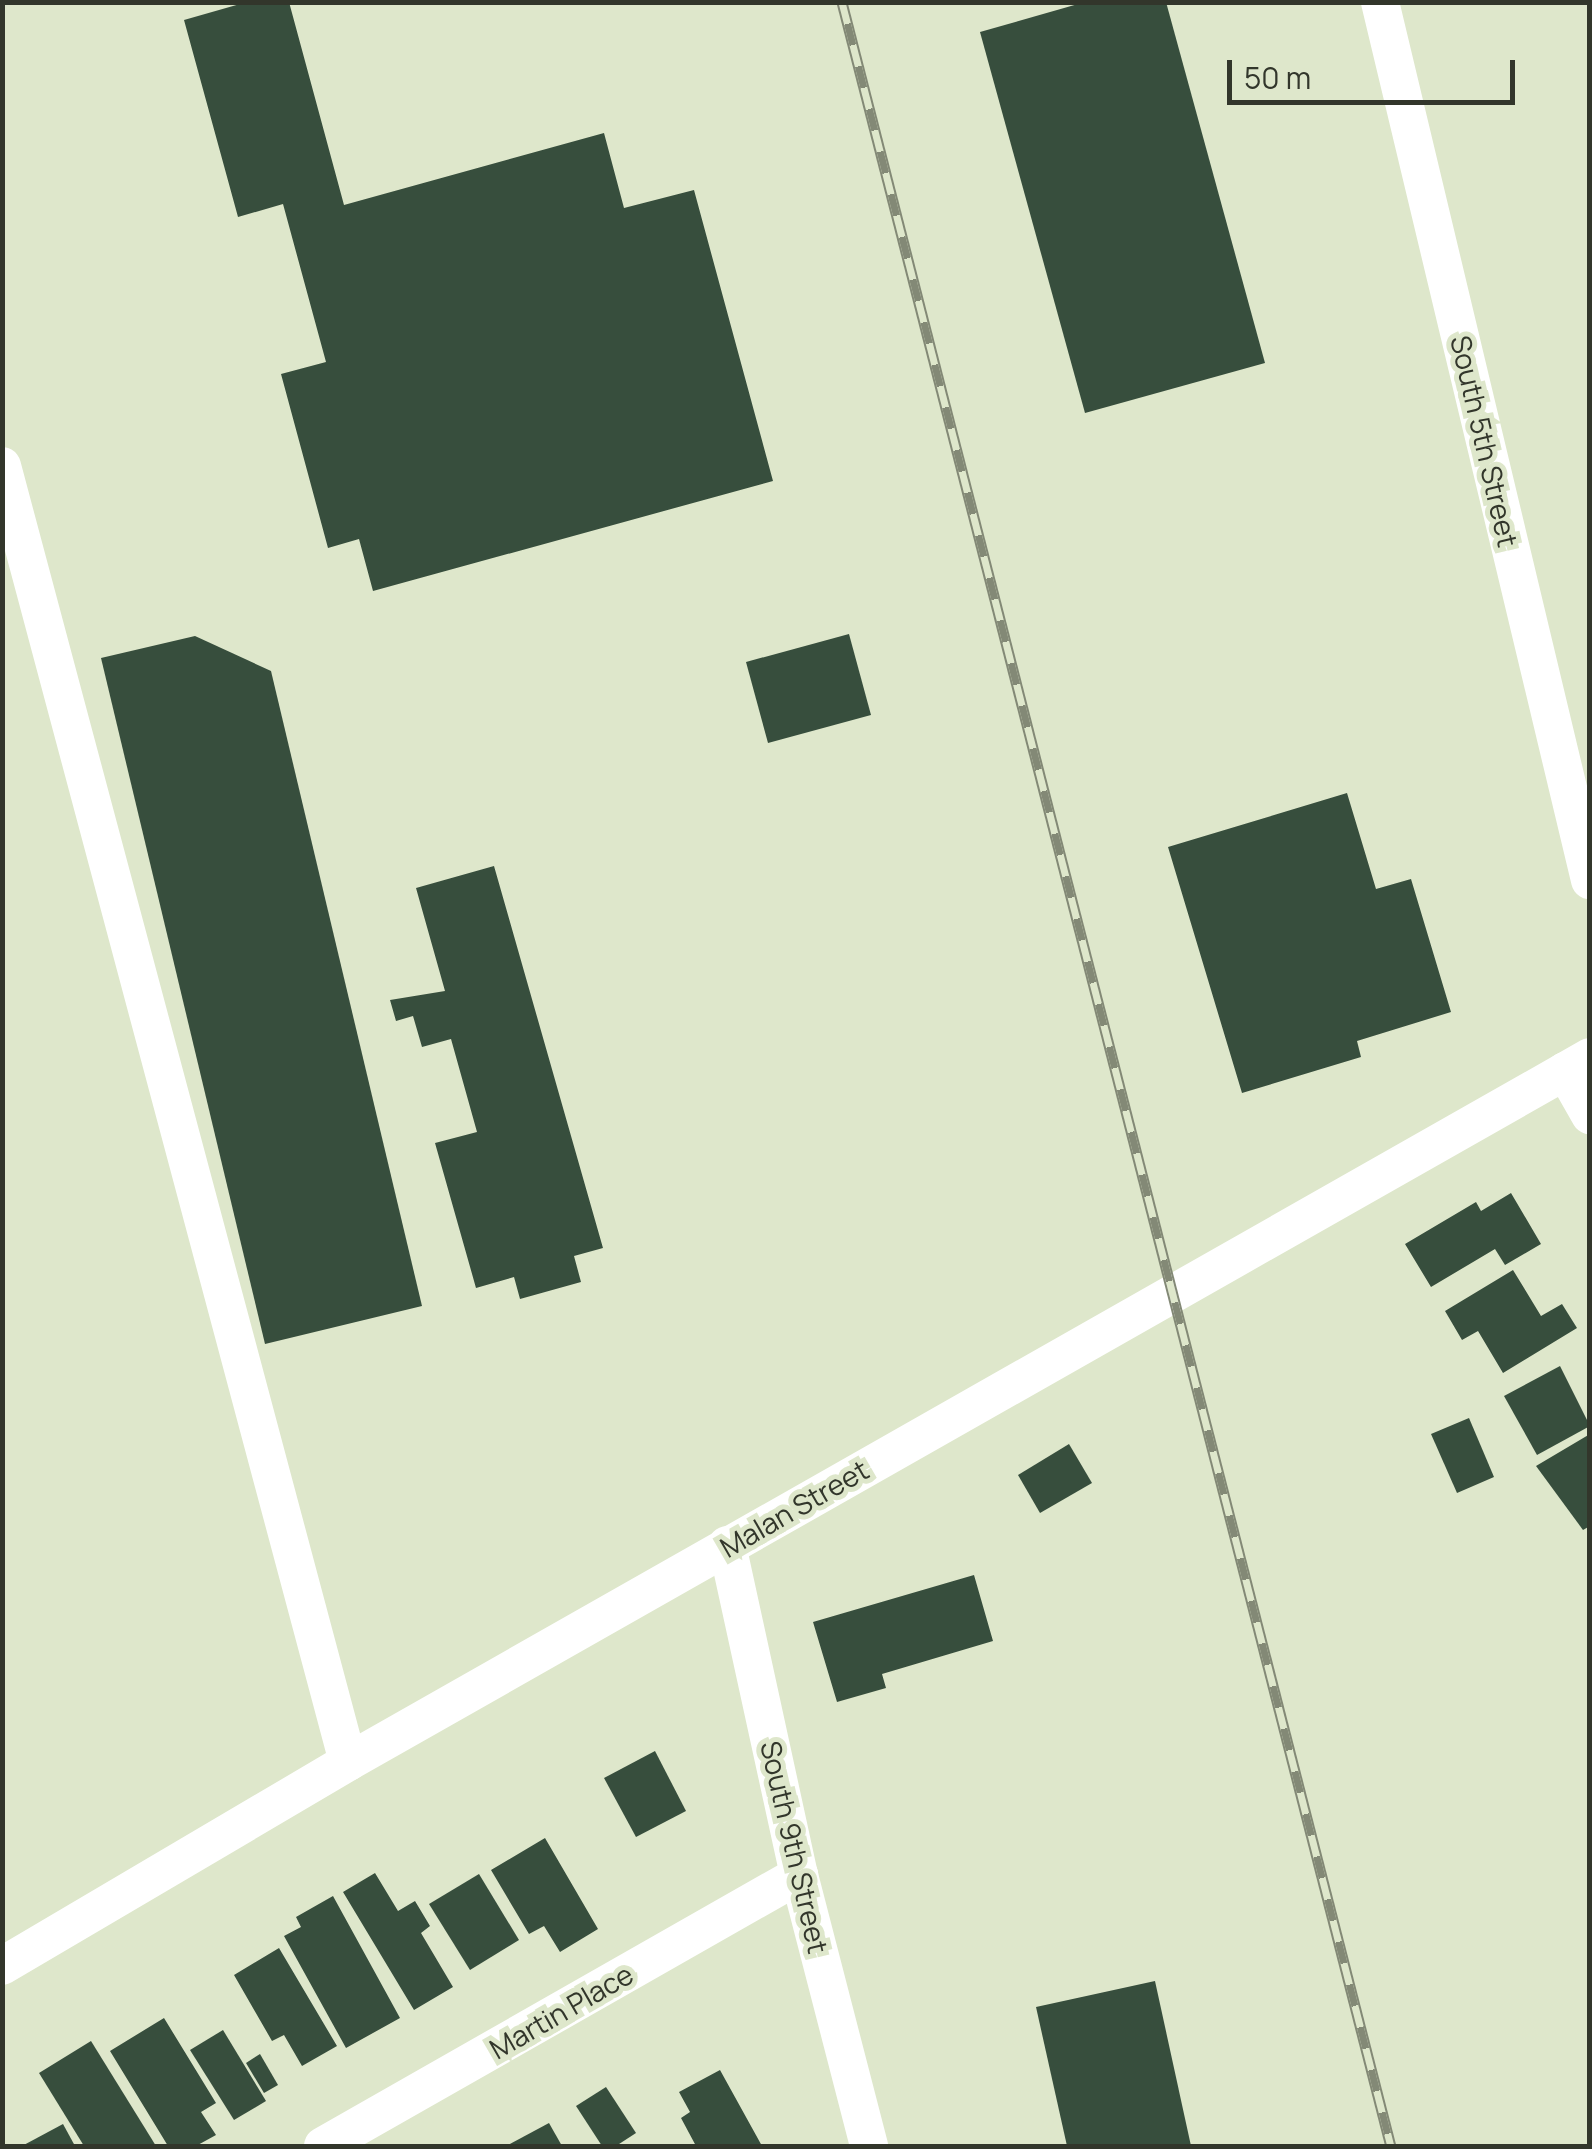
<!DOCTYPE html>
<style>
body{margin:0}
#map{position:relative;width:1592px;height:2149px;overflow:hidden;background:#dee7cb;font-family:Manrope,sans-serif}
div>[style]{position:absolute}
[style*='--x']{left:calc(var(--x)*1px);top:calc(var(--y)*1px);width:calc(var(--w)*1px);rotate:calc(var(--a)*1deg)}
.building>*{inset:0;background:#374e3d}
.minor>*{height:38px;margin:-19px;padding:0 19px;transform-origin:19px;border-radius:19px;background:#fff}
.rail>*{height:11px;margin-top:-5.5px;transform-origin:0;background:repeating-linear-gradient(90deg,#dee7cb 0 22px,#838976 0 44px);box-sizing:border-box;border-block:2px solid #838976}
span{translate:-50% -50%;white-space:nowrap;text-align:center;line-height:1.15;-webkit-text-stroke:10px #dee7cb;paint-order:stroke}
.street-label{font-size:28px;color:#32362b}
.frame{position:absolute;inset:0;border:5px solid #32362b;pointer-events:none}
.scale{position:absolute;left:1227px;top:60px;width:288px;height:45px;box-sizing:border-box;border:5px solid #32362b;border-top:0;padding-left:12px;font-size:30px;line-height:35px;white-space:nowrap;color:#32362b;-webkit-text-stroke:8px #dee7cb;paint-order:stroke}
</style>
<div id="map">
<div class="building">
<div style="clip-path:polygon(247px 2px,289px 2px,344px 205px,604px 133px,624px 208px,694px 190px,773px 481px,373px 591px,359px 539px,328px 548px,281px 374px,326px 362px,283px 204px,238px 217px,184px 20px)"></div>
<div style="clip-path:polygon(1085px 2px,1166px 2px,1265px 363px,1085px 413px,980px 32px)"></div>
<div style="clip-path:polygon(849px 634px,871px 715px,768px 743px,746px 662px)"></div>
<div style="clip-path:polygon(195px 636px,271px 671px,422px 1306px,265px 1344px,101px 658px)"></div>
<div style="clip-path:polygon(1347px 793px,1376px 889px,1411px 879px,1451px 1012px,1357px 1041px,1361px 1057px,1242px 1093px,1168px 847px)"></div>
<div style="clip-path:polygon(494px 866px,603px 1248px,574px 1256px,581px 1282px,520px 1299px,514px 1277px,476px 1288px,435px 1143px,477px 1132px,451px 1039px,422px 1047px,413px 1016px,396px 1021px,390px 1000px,445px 991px,416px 888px)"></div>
<div style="clip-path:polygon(1511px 1193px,1541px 1244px,1505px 1265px,1495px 1249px,1431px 1287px,1405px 1244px,1476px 1202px,1481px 1211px)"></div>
<div style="clip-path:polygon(1513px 1270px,1541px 1316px,1562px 1304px,1577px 1328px,1503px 1373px,1478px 1331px,1462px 1340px,1445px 1311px)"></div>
<div style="clip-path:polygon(1560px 1366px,1590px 1426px,1537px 1455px,1504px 1396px)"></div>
<div style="clip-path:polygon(1469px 1418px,1494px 1477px,1457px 1493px,1431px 1434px)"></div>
<div style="clip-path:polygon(1590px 1434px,1590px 1526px,1583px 1530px,1536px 1466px)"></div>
<div style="clip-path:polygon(1069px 1444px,1092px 1483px,1040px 1513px,1018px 1475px)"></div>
<div style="clip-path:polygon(974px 1575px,993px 1641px,882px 1674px,886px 1688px,837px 1702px,813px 1622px)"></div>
<div style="clip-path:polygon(655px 1751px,686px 1811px,636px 1837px,604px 1778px)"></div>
<div style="clip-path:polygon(545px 1838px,598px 1929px,560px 1952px,544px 1926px,529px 1934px,491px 1870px)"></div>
<div style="clip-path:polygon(375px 1873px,398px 1911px,415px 1901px,430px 1926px,421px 1933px,453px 1987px,414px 2010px,343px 1892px)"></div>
<div style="clip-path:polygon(479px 1874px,519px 1940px,470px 1970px,429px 1904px)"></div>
<div style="clip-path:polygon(333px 1896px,400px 2018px,346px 2048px,284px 1936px,301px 1927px,296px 1917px)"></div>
<div style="clip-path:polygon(279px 1948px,337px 2046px,302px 2066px,284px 2035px,272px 2041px,234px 1975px)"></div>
<div style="clip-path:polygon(1155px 1981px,1191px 2146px,1067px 2146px,1036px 2007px)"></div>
<div style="clip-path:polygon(164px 2018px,216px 2103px,201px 2112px,216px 2135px,196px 2146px,168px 2146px,110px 2051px)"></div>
<div style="clip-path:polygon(223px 2030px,266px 2101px,234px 2120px,190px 2050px)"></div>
<div style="clip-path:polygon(91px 2041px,156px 2146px,84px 2146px,39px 2073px)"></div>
<div style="clip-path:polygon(260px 2054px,278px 2085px,264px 2093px,246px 2063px)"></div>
<div style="clip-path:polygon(720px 2070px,762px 2146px,696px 2146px,681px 2118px,690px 2112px,679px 2092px)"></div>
<div style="clip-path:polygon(606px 2087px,636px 2133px,616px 2146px,602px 2146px,576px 2106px)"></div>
<div style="clip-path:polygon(549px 2123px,562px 2146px,506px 2146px)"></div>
<div style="clip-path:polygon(63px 2124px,75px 2146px,22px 2146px)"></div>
</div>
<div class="minor">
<div style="--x:1380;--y:2;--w:903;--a:76.55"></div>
<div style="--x:2;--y:466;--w:1341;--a:75.05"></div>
<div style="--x:1565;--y:1071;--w:51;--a:60.4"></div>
<div style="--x:727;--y:1545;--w:338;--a:77.7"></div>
<div style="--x:799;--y:1875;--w:280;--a:75.5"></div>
<div style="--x:2;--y:1966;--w:402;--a:-30.5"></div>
<div style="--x:348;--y:1762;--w:1428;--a:-29.58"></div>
<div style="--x:323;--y:2146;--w:548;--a:-29.65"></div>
</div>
<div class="rail">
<div style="--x:842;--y:2;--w:2213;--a:75.64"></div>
</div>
<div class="street-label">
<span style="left:1485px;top:441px;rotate:77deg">South 5th Street</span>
<span style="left:794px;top:1508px;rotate:-30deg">Malan Street</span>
<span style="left:795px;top:1847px;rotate:77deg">South 9th Street</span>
<span style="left:561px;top:2011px;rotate:-30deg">Martin Place</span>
</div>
<div class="frame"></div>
<div class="scale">50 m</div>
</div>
